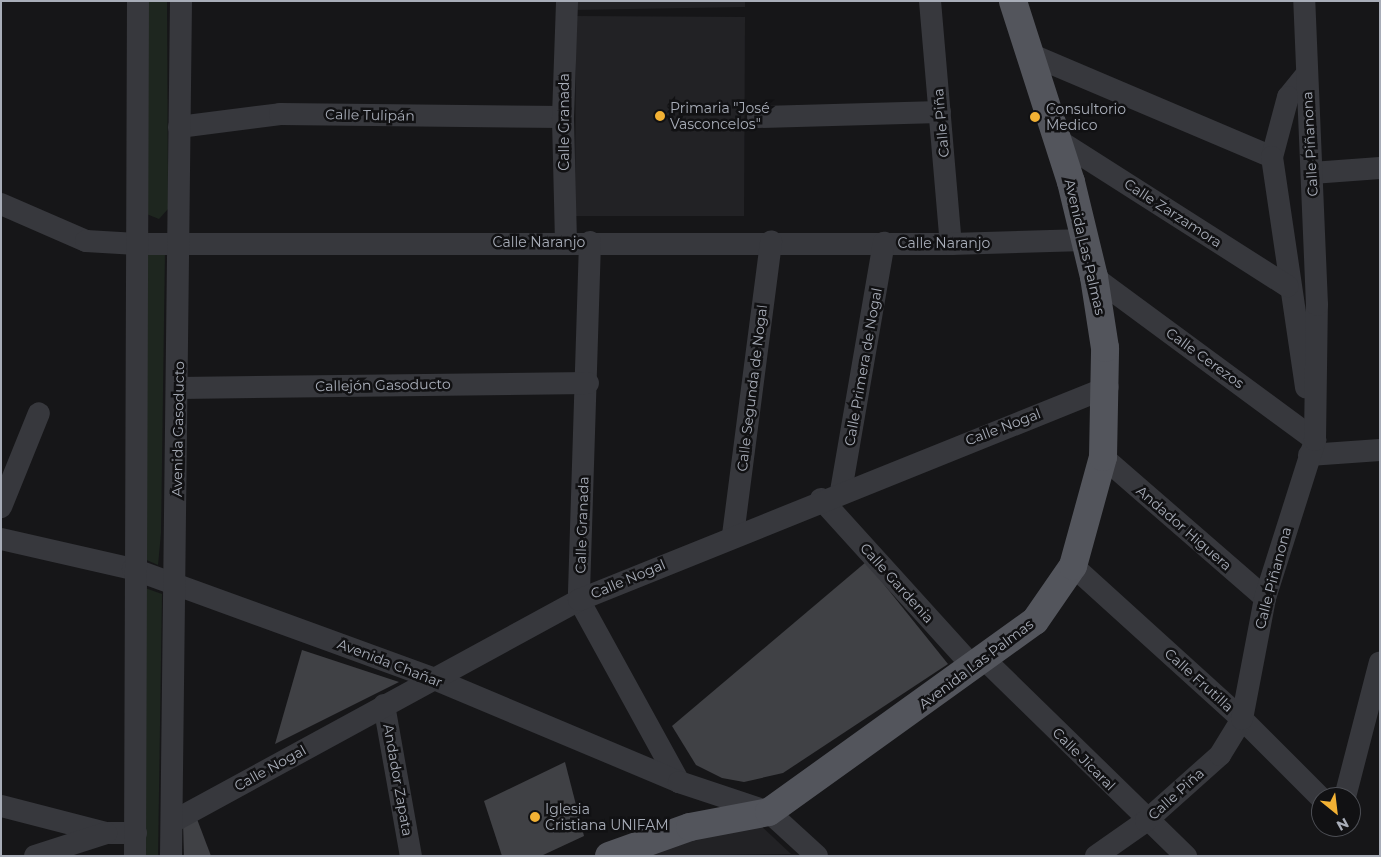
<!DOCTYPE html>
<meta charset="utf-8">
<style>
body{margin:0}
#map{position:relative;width:1381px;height:857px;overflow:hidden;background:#161618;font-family:Montserrat,sans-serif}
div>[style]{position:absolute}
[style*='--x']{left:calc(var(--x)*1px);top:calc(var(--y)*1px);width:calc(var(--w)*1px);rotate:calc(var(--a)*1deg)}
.built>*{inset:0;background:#222225}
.green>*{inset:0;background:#1e261f}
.building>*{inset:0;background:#404145}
.minor>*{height:22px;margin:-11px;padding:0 11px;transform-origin:11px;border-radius:11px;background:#37383d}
.major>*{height:28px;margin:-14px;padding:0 14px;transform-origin:14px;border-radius:14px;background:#53555c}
.dots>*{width:14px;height:14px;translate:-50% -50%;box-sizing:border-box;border:2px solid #111113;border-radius:50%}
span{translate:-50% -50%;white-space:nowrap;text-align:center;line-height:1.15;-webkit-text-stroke:5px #111113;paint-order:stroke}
.poi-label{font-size:14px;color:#a8adb8}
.left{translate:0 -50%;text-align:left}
.street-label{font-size:14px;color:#a8adb8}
.frame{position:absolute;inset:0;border:2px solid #a8adb8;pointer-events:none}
.north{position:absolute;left:1311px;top:787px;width:50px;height:50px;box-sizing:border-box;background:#111113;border:1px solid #4d4f55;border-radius:50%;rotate:151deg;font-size:14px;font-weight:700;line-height:20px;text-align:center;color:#a8adb8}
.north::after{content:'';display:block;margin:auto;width:18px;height:22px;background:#f2b134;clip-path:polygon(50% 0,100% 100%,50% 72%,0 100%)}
</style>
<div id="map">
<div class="built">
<div style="clip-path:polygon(573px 1px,745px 1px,745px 7px,574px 10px)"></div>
<div style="clip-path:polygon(576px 16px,745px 17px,744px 216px,575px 216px)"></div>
<div style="clip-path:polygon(756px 821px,791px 854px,635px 856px)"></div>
</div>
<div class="green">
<div style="clip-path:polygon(146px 1px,167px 1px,168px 209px,159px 219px,144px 213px)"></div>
<div style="clip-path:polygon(165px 249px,161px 533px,158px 565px,142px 558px,143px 257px)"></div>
<div style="clip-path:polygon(145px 588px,162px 594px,158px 856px,142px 856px)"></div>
</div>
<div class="building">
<div style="clip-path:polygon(866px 562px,948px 664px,783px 773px,744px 782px,722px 778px,696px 765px,672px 726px)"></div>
<div style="clip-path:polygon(302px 650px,399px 682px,275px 744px)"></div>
<div style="clip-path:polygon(565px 762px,584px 836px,541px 856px,502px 856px,484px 801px)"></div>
<div style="clip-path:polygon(197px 819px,211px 856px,184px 856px,183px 822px)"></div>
</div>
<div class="minor">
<div style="--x:930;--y:1;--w:244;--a:85.1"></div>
<div style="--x:1027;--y:53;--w:266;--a:23"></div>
<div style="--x:1306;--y:75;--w:28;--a:129"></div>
<div style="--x:1288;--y:97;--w:62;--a:104.9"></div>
<div style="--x:1272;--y:157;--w:233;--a:81.6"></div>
<div style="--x:758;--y:117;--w:182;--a:-1.6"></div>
<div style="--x:179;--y:127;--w:102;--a:-7.3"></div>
<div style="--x:280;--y:114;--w:283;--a:0.6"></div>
<div style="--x:1058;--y:140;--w:272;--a:32.5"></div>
<div style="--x:1312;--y:173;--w:68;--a:-4.2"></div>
<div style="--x:1;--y:204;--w:93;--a:23.5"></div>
<div style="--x:86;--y:241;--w:51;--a:3.4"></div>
<div style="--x:137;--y:244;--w:814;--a:0"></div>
<div style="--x:951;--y:244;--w:134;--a:-1.7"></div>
<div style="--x:566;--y:242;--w:125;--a:-91.4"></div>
<div style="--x:563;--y:117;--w:116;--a:-88"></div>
<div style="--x:590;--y:242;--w:358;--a:91.8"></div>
<div style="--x:579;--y:600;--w:208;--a:61.2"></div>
<div style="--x:1094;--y:277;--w:275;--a:36.4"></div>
<div style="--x:179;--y:388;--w:409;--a:-0.7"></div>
<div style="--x:1309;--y:455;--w:71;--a:-4"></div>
<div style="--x:1103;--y:457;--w:215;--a:41"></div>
<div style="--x:841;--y:491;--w:252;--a:-80.2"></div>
<div style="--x:821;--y:499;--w:228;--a:47.8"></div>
<div style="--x:1;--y:507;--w:101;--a:-68"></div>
<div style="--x:733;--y:535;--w:296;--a:-82.6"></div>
<div style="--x:1;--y:539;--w:135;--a:12.8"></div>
<div style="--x:133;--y:569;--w:318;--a:20"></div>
<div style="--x:432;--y:678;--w:268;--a:22.8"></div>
<div style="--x:679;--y:782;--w:95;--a:18.4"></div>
<div style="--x:769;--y:812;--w:65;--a:42.5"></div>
<div style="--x:1073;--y:566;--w:228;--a:42.2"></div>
<div style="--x:1242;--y:719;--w:112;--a:45"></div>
<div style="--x:985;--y:660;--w:281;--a:44.3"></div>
<div style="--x:384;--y:705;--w:153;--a:79.9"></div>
<div style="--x:1345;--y:797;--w:139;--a:-75.5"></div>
<div style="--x:1;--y:806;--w:108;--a:14.4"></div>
<div style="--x:106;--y:833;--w:30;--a:0"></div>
<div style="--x:172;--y:822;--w:464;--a:-28.6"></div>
<div style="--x:579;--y:600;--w:570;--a:-21.93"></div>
<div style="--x:35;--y:856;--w:75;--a:-17.9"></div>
<div style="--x:135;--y:856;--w:855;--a:-89.8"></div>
<div style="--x:171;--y:856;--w:855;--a:-89.33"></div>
<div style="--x:1096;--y:856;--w:61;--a:-35"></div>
<div style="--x:1146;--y:821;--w:99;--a:-41.7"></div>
<div style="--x:1220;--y:755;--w:42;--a:-58.6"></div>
<div style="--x:1242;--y:719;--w:123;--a:-79.2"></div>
<div style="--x:1265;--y:598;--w:166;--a:-72.4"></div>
<div style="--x:1315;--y:440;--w:135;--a:-89.2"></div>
<div style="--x:1317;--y:305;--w:304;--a:-92.4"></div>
</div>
<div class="major">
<div style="--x:609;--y:856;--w:86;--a:-19.7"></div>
<div style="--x:690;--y:827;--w:80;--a:-10.8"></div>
<div style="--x:769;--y:812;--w:327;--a:-35.7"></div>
<div style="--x:1035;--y:621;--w:67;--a:-55.4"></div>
<div style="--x:1073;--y:566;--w:113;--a:-74.6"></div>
<div style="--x:1103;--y:457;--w:109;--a:-88.9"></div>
<div style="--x:1105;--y:348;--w:72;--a:-98.8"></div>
<div style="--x:1094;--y:277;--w:98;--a:-103.6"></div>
<div style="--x:1071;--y:182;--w:190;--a:-107.8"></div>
</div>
<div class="dots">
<div style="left:660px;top:116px;background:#f2b134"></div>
<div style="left:1035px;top:117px;background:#f2b134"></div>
<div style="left:535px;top:817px;background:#f2b134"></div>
</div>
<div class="poi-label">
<span class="left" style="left:670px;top:116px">Primaria "José<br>Vasconcelos"</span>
<span class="left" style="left:1046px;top:117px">Consultorio<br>Medico</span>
<span class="left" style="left:545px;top:817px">Iglesia<br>Cristiana UNIFAM</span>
</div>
<div class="street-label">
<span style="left:370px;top:115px;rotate:1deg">Calle Tulipán</span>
<span style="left:564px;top:122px;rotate:-90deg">Calle Granada</span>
<span style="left:941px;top:123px;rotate:-95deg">Calle Piña</span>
<span style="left:1310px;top:144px;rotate:-93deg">Calle Piñanona</span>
<span style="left:1173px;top:213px;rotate:33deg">Calle Zarzamora</span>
<span style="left:539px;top:242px">Calle Naranjo</span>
<span style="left:944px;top:243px">Calle Naranjo</span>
<span style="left:1085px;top:247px;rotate:77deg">Avenida Las Palmas</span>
<span style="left:1205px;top:358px;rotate:36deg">Calle Cerezos</span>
<span style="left:863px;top:367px;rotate:-80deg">Calle Primera de Nogal</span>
<span style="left:383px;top:385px;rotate:-1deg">Callejón Gasoducto</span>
<span style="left:752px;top:388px;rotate:-83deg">Calle Segunda de Nogal</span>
<span style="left:1003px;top:427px;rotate:-21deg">Calle Nogal</span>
<span style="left:178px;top:429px;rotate:-89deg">Avenida Gasoducto</span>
<span style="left:582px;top:525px;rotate:-88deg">Calle Granada</span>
<span style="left:1184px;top:528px;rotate:41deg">Andador Higuera</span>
<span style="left:1273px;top:578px;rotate:-75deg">Calle Piñanona</span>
<span style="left:628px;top:579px;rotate:-23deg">Calle Nogal</span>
<span style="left:897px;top:583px;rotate:48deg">Calle Gardenia</span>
<span style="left:390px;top:663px;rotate:21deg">Avenida Chañar</span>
<span style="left:976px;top:664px;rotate:-37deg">Avenida Las Palmas</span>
<span style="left:1199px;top:680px;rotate:42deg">Calle Frutilla</span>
<span style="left:1084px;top:759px;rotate:45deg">Calle Jicaral</span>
<span style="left:270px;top:768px;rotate:-29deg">Calle Nogal</span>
<span style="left:398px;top:780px;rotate:80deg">Andador Zapata</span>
<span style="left:1176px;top:794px;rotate:-42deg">Calle Piña</span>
</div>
<div class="frame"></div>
<div class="north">N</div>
</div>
